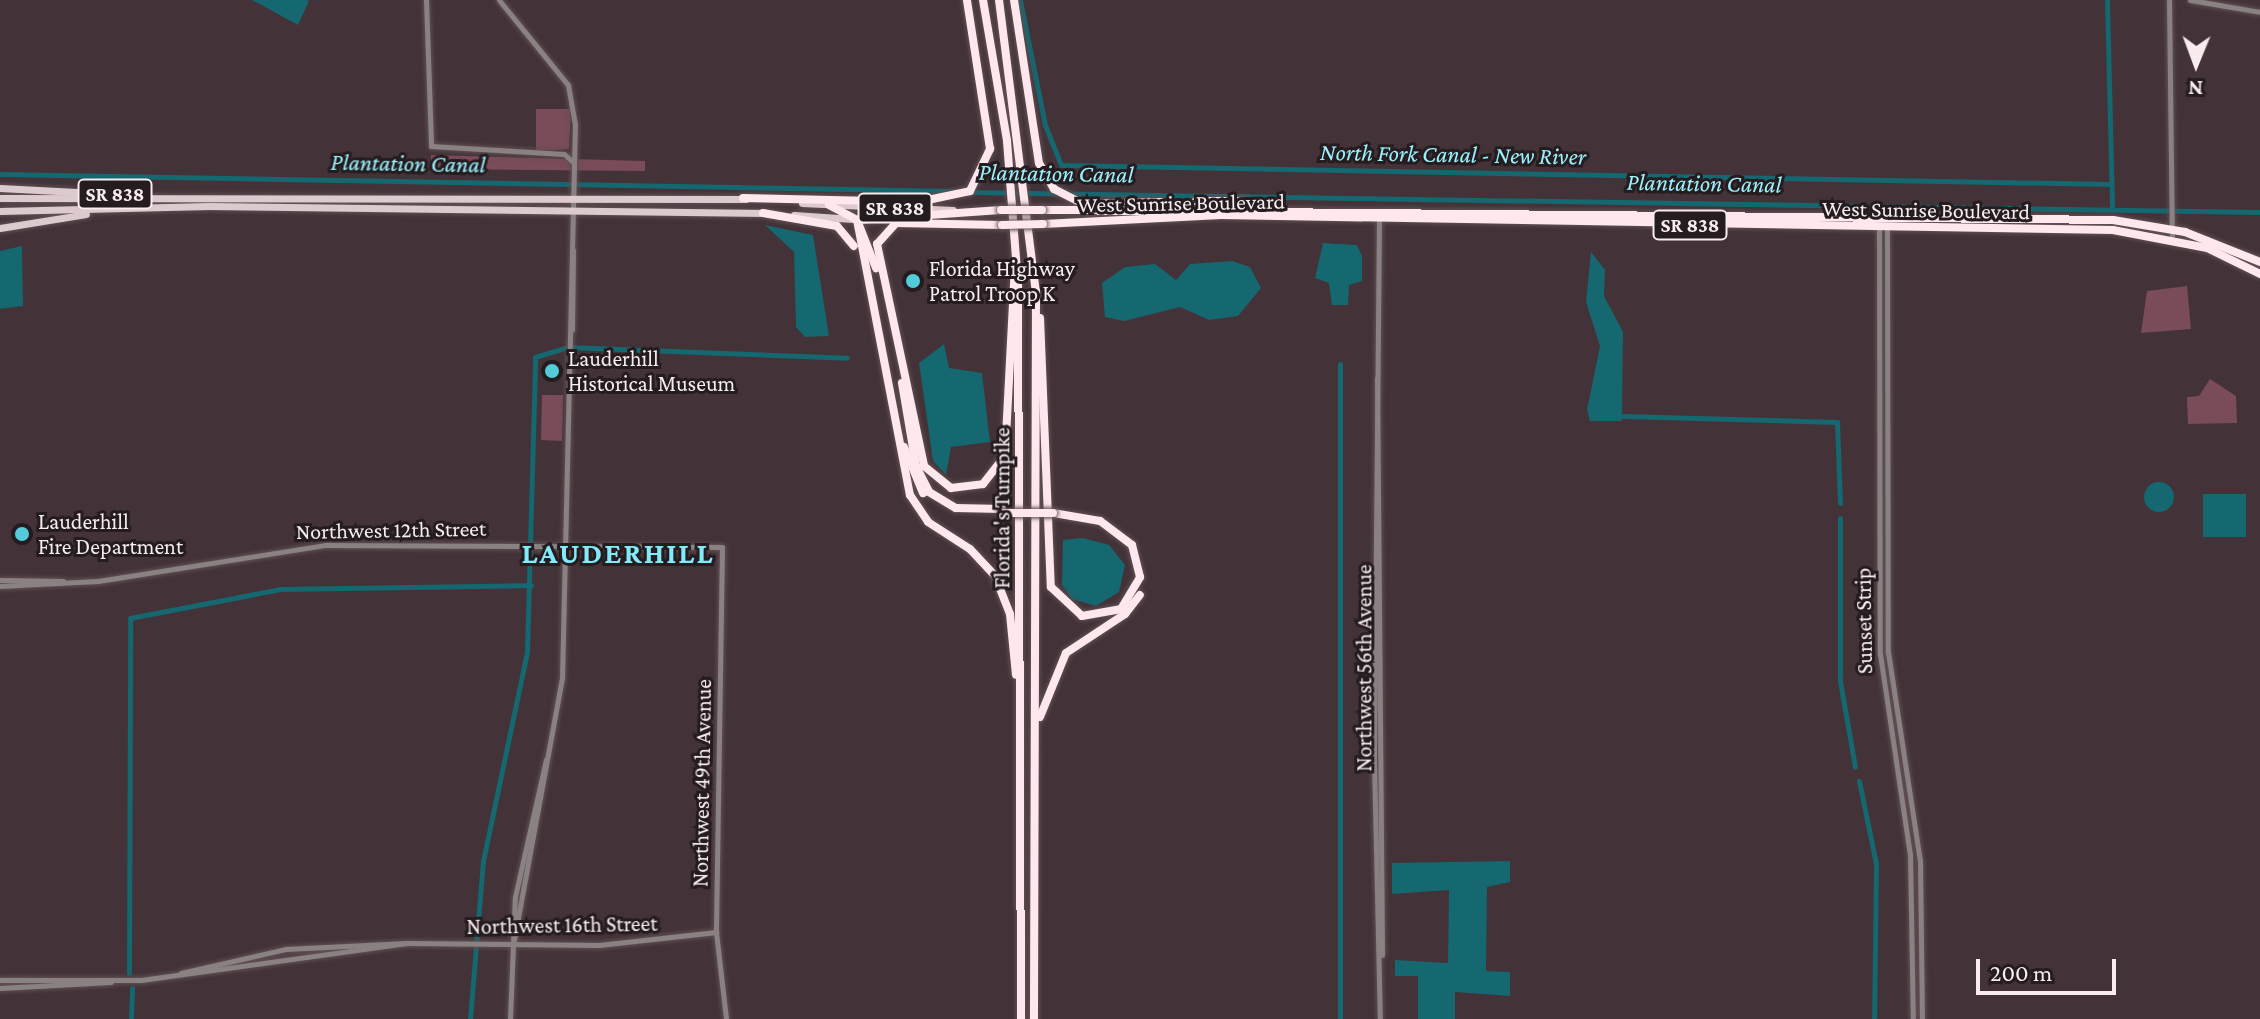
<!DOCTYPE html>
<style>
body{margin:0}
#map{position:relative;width:2260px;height:1019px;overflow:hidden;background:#433237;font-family:"Crimson Pro",serif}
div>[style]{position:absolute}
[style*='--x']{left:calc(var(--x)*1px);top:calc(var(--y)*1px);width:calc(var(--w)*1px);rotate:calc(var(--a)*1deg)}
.green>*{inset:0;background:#7a4b59}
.water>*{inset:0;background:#156770}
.round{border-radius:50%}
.canal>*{height:5px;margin:-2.5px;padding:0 2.5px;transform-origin:2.5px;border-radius:2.5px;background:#156770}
.roads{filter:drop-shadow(0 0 2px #605054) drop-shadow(0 0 2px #605054)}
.minor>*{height:5px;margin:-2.5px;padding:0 2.5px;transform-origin:2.5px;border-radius:2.5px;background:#8a8183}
.major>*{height:7px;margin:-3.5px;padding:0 3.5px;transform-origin:3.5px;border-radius:3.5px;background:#ddcacf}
.highway>*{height:8px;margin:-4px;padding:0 4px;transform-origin:4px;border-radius:4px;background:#fee7ed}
.bridges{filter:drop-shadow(0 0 2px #605054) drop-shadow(0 0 2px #605054)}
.highway-bridge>*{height:8px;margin:-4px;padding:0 4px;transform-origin:4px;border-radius:4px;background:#fee7ed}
.dots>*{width:22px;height:22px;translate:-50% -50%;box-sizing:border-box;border:4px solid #241c1e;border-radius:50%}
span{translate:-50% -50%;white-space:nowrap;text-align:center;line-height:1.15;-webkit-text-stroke:6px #241c1e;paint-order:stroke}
.shield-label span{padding:2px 6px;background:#241c1e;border:2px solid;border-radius:6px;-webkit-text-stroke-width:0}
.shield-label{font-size:20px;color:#f8ecef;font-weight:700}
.street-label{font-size:22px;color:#f8ecef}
.poi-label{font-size:22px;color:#f8ecef}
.left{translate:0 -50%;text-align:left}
.water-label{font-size:24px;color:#9cf1fd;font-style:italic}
.district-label{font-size:30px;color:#81ebf9;font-weight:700;letter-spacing:2px}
.north{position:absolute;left:2156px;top:24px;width:80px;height:80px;-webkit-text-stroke:6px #241c1e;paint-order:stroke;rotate:181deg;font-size:22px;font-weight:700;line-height:32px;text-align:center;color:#f8ecef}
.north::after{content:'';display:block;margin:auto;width:28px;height:36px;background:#f8ecef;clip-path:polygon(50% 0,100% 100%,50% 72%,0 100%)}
.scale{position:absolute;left:1976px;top:959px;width:140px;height:36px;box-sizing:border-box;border:4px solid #f8ecef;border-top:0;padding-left:10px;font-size:24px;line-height:28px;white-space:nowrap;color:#f8ecef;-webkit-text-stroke:6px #241c1e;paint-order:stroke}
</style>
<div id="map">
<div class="green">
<div style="clip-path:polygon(536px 109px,571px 109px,569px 149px,536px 151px)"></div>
<div style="clip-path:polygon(431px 155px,645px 161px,645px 171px,431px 169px)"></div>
<div style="clip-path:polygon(2187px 286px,2191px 329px,2141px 333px,2147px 291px)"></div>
<div style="clip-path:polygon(2210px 379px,2236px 396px,2237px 423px,2188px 424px,2187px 397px,2199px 396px)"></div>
<div style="clip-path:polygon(542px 395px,563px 395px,562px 441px,541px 440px)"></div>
</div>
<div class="water">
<div style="clip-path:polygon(252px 0,306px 0,309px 1px,298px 25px)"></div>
<div style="clip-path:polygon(765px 225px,813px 235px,829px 336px,805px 337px,796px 327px,794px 252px)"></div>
<div style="clip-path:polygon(1323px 243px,1357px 245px,1362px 256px,1362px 281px,1349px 285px,1348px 305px,1332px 305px,1329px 283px,1315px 278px)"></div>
<div style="clip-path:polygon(22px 246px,23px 306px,0 309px,0 251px)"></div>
<div style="clip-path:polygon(1591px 252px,1605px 270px,1604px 296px,1623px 332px,1622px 421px,1590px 421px,1587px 410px,1600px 346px,1586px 302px)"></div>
<div style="clip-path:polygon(1232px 261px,1250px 267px,1261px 288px,1238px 316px,1209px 320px,1180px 307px,1124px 321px,1105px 317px,1102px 283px,1125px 267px,1155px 264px,1176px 280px,1190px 264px)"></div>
<div style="clip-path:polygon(944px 344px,949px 368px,982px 373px,990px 442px,951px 447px,946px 475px,933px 461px,919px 363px)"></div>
<div class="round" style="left:2144px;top:482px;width:30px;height:30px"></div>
<div style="clip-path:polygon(2203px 494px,2246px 494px,2246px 537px,2203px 537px)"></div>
<div style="clip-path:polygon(1083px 538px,1109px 545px,1125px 565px,1119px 592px,1096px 606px,1072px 599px,1062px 585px,1063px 540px)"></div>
<div style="clip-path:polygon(1510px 861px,1510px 882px,1487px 887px,1486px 971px,1510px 972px,1510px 996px,1455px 992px,1455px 1019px,1418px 1019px,1418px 976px,1395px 976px,1395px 960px,1448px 963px,1449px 890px,1392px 894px,1392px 863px)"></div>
</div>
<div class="canal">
<div style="--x:1020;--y:0;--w:127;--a:78.7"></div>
<div style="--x:1045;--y:125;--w:43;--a:68.2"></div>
<div style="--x:1061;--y:165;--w:1050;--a:1.04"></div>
<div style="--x:2107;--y:0;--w:208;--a:88.6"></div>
<div style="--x:0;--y:174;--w:955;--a:1.02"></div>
<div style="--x:969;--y:192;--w:1291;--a:0.89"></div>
<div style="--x:1623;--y:416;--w:214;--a:1.6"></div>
<div style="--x:1837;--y:422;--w:81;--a:87.9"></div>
<div style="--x:1840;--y:518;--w:163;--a:90"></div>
<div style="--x:1840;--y:681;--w:87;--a:80.1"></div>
<div style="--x:1859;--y:781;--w:85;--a:78.4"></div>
<div style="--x:1876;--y:864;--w:155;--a:90.7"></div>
<div style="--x:129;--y:973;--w:355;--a:-89.8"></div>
<div style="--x:130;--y:618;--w:153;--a:-10.9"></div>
<div style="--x:280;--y:589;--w:251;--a:-0.9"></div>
<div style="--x:131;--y:1019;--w:31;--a:-88"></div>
<div style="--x:470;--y:1019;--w:159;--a:-85.3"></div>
<div style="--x:483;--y:861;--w:214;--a:-78.1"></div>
<div style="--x:527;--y:652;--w:295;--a:-88.4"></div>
<div style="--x:535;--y:357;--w:34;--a:-17"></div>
<div style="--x:567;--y:347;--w:280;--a:2.2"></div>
<div style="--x:1340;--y:1019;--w:655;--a:-90"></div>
</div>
<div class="roads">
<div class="minor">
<div style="--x:426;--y:0;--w:146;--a:88"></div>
<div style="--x:431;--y:146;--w:133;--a:3.4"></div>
<div style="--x:564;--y:154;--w:13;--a:42"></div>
<div style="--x:499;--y:0;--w:109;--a:50.9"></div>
<div style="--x:568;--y:85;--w:39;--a:80"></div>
<div style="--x:575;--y:123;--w:555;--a:91.34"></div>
<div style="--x:562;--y:678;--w:270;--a:100.4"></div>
<div style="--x:2169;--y:0;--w:238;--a:89.3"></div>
<div style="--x:2190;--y:0;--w:71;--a:9.7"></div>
<div style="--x:1379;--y:217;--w:544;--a:90.53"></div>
<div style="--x:1374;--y:761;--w:258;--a:88.7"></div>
<div style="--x:1879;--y:227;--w:427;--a:89.9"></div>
<div style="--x:1880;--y:654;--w:202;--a:81.5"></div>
<div style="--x:1910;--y:854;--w:165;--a:89"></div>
<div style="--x:1887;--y:227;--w:425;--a:89.9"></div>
<div style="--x:1888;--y:652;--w:210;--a:81.3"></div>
<div style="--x:1920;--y:860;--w:159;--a:89.3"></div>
<div style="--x:572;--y:330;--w:80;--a:-89.3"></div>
<div style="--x:1377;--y:378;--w:577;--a:89.5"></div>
<div style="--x:0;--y:580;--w:63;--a:0.9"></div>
<div style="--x:0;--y:586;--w:98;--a:-2.9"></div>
<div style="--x:98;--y:581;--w:231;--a:-9"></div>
<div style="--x:326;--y:545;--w:396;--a:0.3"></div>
<div style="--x:722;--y:547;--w:385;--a:90.9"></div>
<div style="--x:716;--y:932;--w:88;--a:83.4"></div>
<div style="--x:181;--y:973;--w:108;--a:-12.9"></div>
<div style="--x:286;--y:949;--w:121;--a:-2.8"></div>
<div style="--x:0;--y:980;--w:141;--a:0"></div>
<div style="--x:141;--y:980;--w:270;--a:-7.9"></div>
<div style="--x:408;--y:943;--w:191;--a:0.6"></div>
<div style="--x:599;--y:945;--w:118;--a:-6.3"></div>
<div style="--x:0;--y:988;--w:111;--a:-3.1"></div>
<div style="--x:510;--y:1019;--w:122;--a:-87.7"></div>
<div style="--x:515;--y:897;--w:141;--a:-77.3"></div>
</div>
<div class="major">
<div style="--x:0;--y:188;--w:76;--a:3"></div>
<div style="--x:0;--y:198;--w:746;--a:0.08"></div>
<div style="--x:802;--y:203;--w:151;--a:2.7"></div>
<div style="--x:0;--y:211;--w:209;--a:-1.4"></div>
<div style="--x:209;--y:206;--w:557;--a:0.72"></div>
<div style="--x:794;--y:215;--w:59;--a:3.9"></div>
<div style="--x:0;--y:228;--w:87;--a:-9.2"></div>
</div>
<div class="highway">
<div style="--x:983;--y:0;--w:143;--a:80.3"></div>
<div style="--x:1007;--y:141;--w:143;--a:85.6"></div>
<div style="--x:1018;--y:284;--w:735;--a:89.77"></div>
<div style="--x:999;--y:0;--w:293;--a:82.8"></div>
<div style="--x:1036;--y:291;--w:728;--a:90.16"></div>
<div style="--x:1014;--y:0;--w:165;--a:81.3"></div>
<div style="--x:1039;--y:163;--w:30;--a:60"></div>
<div style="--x:1054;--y:189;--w:33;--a:27"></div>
<div style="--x:1083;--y:204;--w:79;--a:-1.5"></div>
<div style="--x:743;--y:198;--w:175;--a:1.3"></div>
<div style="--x:918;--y:202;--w:53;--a:-11.9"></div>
<div style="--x:970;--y:191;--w:47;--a:-64.5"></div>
<div style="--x:990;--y:149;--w:151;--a:-98.8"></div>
<div style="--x:1196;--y:201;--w:50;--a:0"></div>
<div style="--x:829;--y:205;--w:32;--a:28"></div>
<div style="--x:857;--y:220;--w:52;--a:68.4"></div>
<div style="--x:1042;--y:210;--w:1071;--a:0.53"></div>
<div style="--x:2113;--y:220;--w:73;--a:9.5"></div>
<div style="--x:2185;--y:232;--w:81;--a:21.8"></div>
<div style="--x:763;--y:213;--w:75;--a:10"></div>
<div style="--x:837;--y:226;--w:26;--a:50"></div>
<div style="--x:857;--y:220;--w:280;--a:79.1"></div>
<div style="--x:910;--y:495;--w:32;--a:56"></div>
<div style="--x:928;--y:522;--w:50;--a:32.7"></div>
<div style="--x:970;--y:549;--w:37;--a:47"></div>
<div style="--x:995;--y:576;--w:41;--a:68.5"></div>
<div style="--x:1010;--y:614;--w:61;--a:84.4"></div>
<div style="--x:857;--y:220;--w:144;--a:-4"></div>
<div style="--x:1043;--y:224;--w:178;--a:-2.9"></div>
<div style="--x:1221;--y:215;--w:892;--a:0.96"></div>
<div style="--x:2113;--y:230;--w:96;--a:10.8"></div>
<div style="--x:2207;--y:248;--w:59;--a:26.1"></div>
<div style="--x:1002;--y:225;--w:106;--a:-178.9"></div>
<div style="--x:896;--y:223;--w:28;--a:132"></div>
<div style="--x:877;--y:244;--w:227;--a:78"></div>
<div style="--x:924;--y:466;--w:35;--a:39"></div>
<div style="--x:951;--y:488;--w:32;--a:-7"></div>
<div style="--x:983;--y:484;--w:36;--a:-52"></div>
<div style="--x:1005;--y:456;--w:190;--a:-87"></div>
<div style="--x:1040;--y:318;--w:269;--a:87.7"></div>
<div style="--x:1051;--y:587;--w:42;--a:43.1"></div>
<div style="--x:1082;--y:616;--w:40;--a:-10"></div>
<div style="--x:1121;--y:609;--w:37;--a:-59"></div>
<div style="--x:1140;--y:577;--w:33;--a:-104"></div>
<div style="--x:1132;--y:545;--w:40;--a:-143"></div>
<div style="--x:1100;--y:521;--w:48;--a:-170.3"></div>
<div style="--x:902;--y:383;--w:84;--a:80.4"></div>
<div style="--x:916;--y:466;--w:29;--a:63"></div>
<div style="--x:929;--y:492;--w:31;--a:31"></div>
<div style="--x:956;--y:508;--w:46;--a:1.2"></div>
<div style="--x:904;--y:447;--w:50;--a:67.6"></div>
<div style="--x:1040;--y:717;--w:69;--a:-67.9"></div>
<div style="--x:1066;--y:653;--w:71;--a:-33.5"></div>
<div style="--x:1125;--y:614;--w:24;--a:-52"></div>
</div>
</div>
<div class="bridges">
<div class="highway-bridge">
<div style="--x:1001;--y:210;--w:41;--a:0"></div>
<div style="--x:1002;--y:225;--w:41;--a:-1.4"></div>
<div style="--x:1002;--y:513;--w:51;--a:0"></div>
</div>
</div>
<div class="dots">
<div style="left:913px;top:281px;background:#53cbda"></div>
<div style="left:552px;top:371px;background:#53cbda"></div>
<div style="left:22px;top:534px;background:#53cbda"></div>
</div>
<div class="shield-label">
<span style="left:115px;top:194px">SR 838</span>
<span style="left:895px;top:208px">SR 838</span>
<span style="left:1690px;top:225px">SR 838</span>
</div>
<div class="street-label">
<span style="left:1181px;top:203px;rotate:-1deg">West Sunrise Boulevard</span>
<span style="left:1926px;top:210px;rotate:1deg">West Sunrise Boulevard</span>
<span style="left:1002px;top:508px;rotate:-90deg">Florida's Turnpike</span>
<span style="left:391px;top:530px;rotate:-1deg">Northwest 12th Street</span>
<span style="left:1864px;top:621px;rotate:-91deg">Sunset Strip</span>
<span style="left:1364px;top:668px;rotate:-90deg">Northwest 56th Avenue</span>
<span style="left:702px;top:783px;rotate:-89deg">Northwest 49th Avenue</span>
<span style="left:562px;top:925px;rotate:-1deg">Northwest 16th Street</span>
</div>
<div class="poi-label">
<span class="left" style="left:929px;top:281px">Florida Highway<br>Patrol Troop K</span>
<span class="left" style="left:568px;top:371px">Lauderhill<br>Historical Museum</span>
<span class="left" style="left:38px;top:534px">Lauderhill<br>Fire Department</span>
</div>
<div class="water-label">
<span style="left:1453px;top:154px;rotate:1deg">North Fork Canal - New River</span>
<span style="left:408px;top:163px;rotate:1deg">Plantation Canal</span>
<span style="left:1056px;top:173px;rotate:1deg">Plantation Canal</span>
<span style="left:1704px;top:183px;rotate:1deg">Plantation Canal</span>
</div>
<div class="district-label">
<span style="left:618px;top:553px">LAUDERHILL</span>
</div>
<div class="north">N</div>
<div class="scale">200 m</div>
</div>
